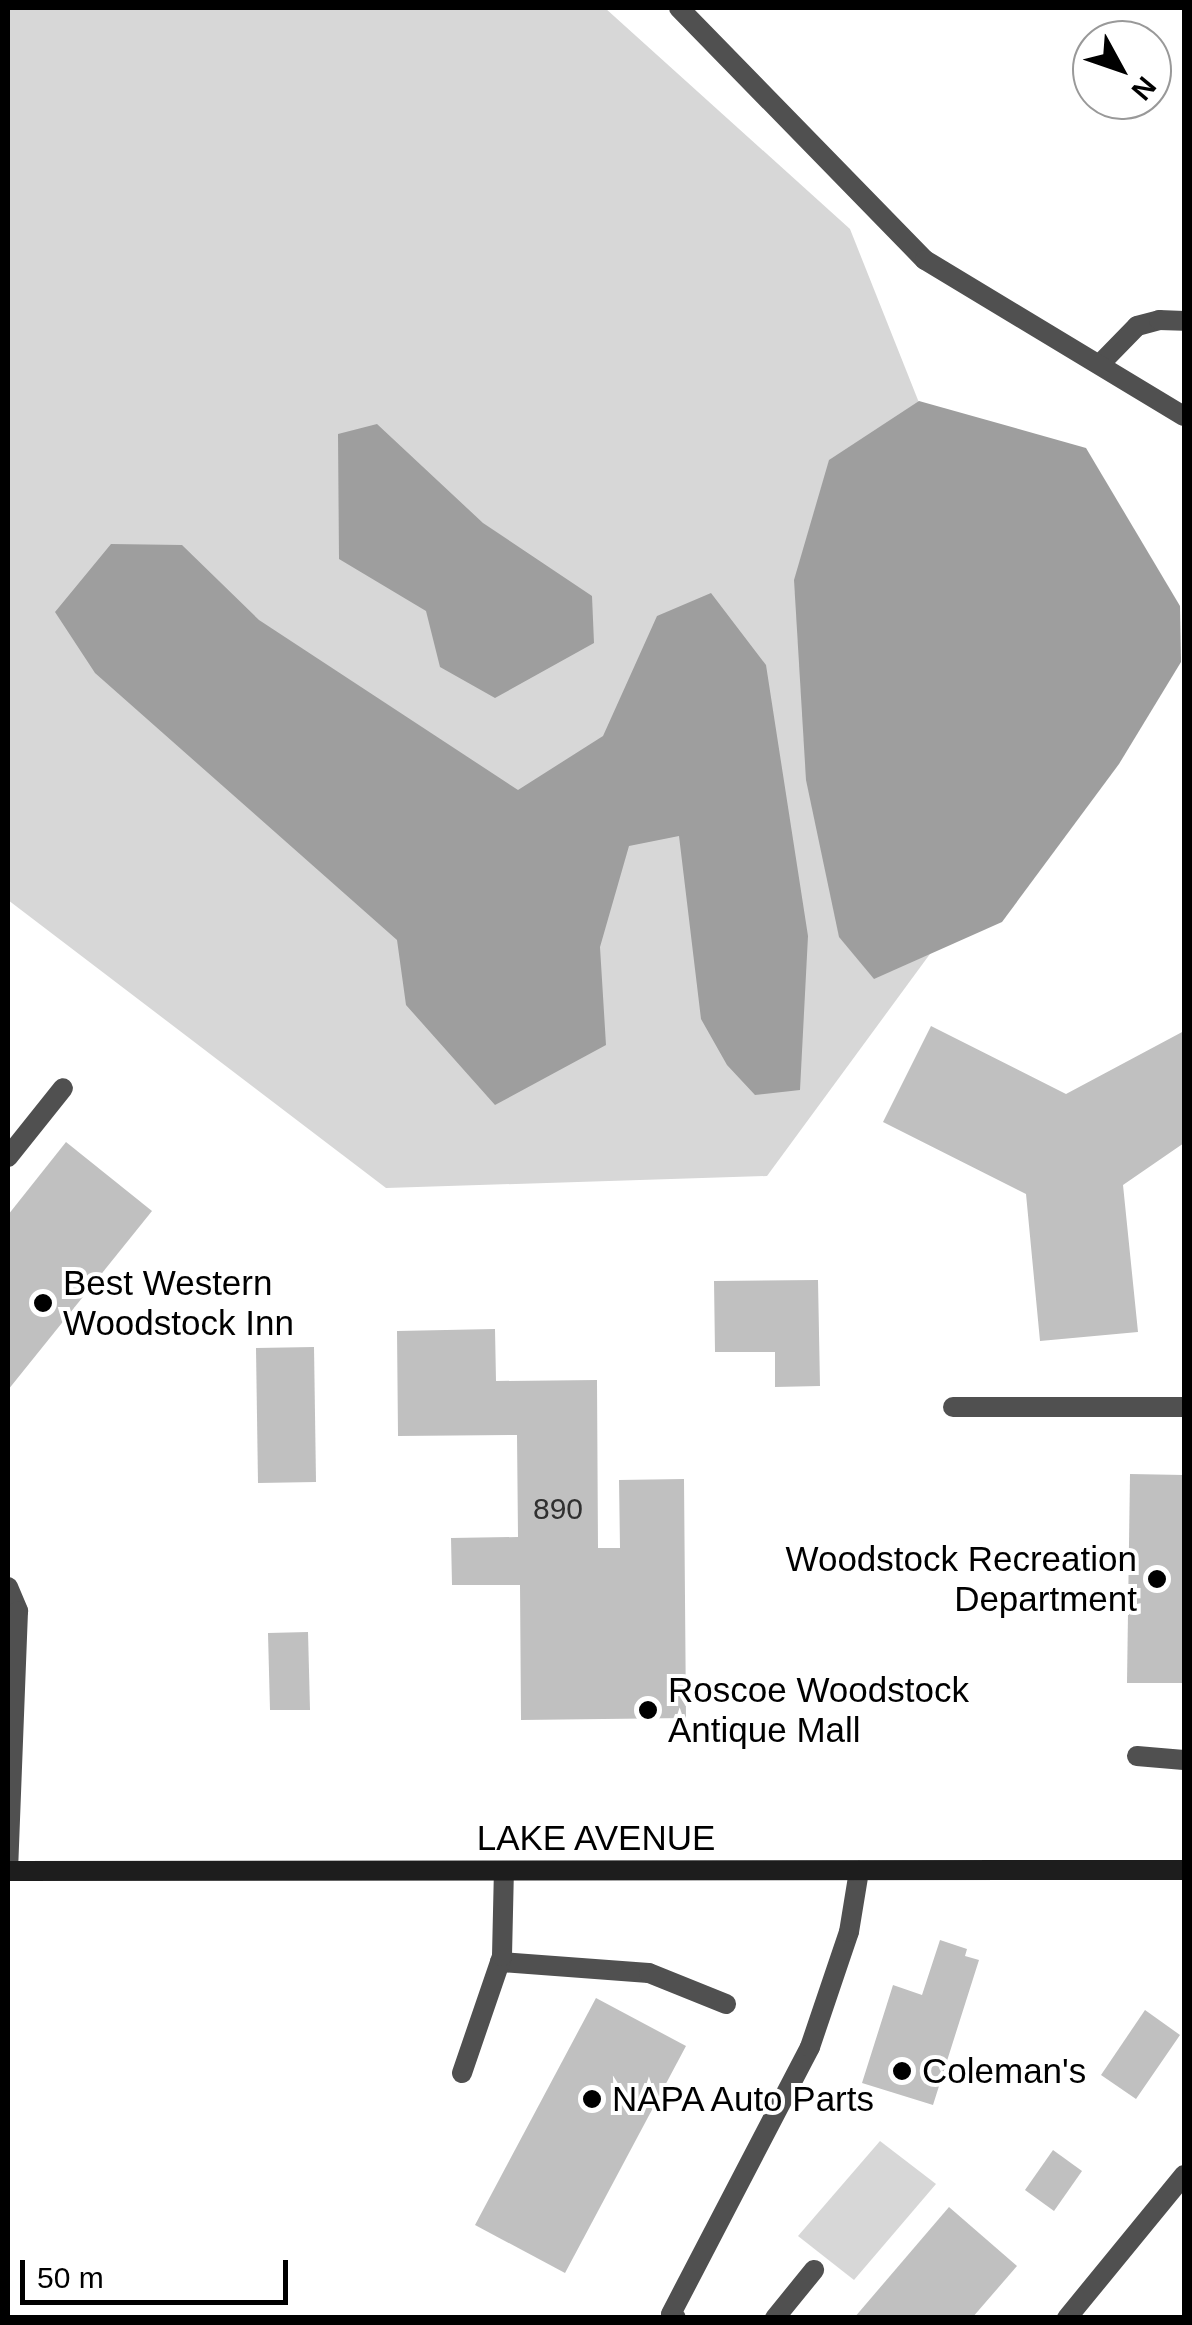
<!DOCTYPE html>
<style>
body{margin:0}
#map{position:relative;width:1192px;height:2325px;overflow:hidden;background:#fff;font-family:Helvetica,sans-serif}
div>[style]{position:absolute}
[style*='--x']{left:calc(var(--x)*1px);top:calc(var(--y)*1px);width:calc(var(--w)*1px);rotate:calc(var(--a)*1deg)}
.green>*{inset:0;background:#d7d7d7}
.water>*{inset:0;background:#9e9e9e}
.building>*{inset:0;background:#c0c0c0}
.lane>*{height:20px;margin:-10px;padding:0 10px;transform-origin:10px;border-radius:10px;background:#505050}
.street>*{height:20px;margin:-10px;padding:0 10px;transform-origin:10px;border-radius:10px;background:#505050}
.secondary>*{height:20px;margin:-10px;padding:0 10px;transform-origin:10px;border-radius:10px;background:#1d1d1d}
.dots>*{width:28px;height:28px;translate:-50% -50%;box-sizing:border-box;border:5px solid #fff;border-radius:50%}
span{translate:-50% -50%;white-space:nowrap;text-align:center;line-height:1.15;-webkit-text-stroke:8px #fff;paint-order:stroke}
.number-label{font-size:30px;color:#303030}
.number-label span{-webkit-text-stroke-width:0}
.poi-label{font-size:35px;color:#000}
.left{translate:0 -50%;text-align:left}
.right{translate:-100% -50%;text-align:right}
.street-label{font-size:35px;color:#000}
.frame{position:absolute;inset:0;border:10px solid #000;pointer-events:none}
.north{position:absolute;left:1072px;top:20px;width:100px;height:100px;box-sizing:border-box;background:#fff;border:2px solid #999;border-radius:50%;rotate:130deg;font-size:28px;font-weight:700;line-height:40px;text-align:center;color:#000}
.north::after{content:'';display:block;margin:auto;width:35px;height:45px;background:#000;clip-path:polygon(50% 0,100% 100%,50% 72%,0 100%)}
.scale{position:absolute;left:20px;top:2260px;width:268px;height:45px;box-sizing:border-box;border:5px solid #000;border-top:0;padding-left:12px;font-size:30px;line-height:35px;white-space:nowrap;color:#000;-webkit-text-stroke:8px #fff;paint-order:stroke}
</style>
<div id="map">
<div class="green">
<div style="clip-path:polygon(8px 8px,605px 8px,850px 229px,1065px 770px,767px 1176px,386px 1188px,8px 900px)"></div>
<div style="clip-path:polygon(880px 2141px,936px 2184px,854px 2280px,798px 2236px)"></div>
</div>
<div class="water">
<div style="clip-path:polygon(919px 401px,1086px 448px,1180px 606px,1181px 662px,1119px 764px,1002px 922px,874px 979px,839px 937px,806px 780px,794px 580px,829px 460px)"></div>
<div style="clip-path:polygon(377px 424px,483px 523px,592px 596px,594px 643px,495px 698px,440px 667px,426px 611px,339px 559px,338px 434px)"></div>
<div style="clip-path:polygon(111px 544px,182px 545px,259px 620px,518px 790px,603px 736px,657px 616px,711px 593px,766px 665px,808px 936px,800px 1090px,755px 1095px,727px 1065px,701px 1019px,679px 836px,629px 846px,600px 947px,606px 1045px,495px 1105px,406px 1005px,397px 940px,95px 673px,55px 612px)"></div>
</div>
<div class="building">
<div style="clip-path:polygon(931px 1026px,1066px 1094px,1184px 1031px,1184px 1143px,1123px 1185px,1138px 1332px,1040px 1341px,1026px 1194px,883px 1122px)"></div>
<div style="clip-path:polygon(66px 1142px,152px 1211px,8px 1390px,8px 1215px)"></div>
<div style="clip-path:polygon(818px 1280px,820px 1386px,775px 1387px,775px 1352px,715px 1352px,714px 1281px)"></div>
<div style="clip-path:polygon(495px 1329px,496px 1381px,597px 1380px,598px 1548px,620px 1548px,619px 1480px,684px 1479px,686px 1718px,521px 1720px,520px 1585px,452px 1585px,451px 1538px,518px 1537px,517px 1435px,398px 1436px,397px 1331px)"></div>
<div style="clip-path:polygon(314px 1347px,316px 1482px,258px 1483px,256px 1348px)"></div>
<div style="clip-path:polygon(1130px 1474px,1184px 1475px,1184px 1683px,1127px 1683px)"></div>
<div style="clip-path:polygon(308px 1632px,310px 1710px,270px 1710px,268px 1633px)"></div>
<div style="clip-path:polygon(940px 1940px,967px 1949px,965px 1956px,979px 1960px,933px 2105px,862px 2083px,893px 1985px,922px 1995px)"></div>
<div style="clip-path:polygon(596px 1998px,686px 2046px,565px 2273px,475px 2225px)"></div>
<div style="clip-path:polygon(1145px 2010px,1180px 2035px,1136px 2099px,1101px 2075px)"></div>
<div style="clip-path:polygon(1053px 2150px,1082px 2171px,1054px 2211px,1025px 2190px)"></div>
<div style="clip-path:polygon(949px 2207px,1017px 2266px,972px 2318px,854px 2318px)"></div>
</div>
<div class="lane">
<div style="--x:1102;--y:362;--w:50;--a:-45.8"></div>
<div style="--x:1137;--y:326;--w:23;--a:-15"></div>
<div style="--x:1159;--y:320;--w:25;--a:2"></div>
<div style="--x:8;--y:1157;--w:88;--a:-51.4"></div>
<div style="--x:8;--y:1587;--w:26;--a:67"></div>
<div style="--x:18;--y:1611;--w:260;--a:92.2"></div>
<div style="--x:1137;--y:1756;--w:47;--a:4.9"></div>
<div style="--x:500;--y:1962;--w:149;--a:4.2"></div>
<div style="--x:649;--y:1973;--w:83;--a:21.9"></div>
<div style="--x:462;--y:2073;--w:124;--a:-71.1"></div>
<div style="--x:502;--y:1956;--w:85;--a:-88.7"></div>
<div style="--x:676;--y:2318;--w:6;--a:-141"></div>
<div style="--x:671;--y:2314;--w:301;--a:-62.5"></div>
<div style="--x:810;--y:2047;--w:121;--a:-71.3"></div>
<div style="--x:849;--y:1932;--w:62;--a:-80.7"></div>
<div style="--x:775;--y:2318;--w:62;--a:-50.9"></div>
</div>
<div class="street">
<div style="--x:679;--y:8;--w:352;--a:45.7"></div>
<div style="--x:925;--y:260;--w:302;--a:31.1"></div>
<div style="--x:953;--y:1407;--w:231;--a:0"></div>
<div style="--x:1067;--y:2318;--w:185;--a:-50.7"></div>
</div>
<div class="secondary">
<div style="--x:8;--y:1871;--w:1176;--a:-0.05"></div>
</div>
<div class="dots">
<div style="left:43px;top:1303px;background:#000"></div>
<div style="left:1157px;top:1579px;background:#000"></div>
<div style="left:648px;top:1710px;background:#000"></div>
<div style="left:902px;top:2071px;background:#000"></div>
<div style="left:592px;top:2099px;background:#000"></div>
</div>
<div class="number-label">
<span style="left:558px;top:1509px">890</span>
</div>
<div class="poi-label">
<span class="left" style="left:63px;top:1303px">Best Western<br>Woodstock Inn</span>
<span class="right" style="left:1137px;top:1579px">Woodstock Recreation<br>Department</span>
<span class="left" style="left:668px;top:1710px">Roscoe Woodstock<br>Antique Mall</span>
<span class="left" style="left:922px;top:2071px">Coleman's</span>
<span class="left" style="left:612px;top:2099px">NAPA Auto Parts</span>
</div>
<div class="street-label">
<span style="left:596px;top:1838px">LAKE AVENUE</span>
</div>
<div class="frame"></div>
<div class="north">N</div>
<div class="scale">50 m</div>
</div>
